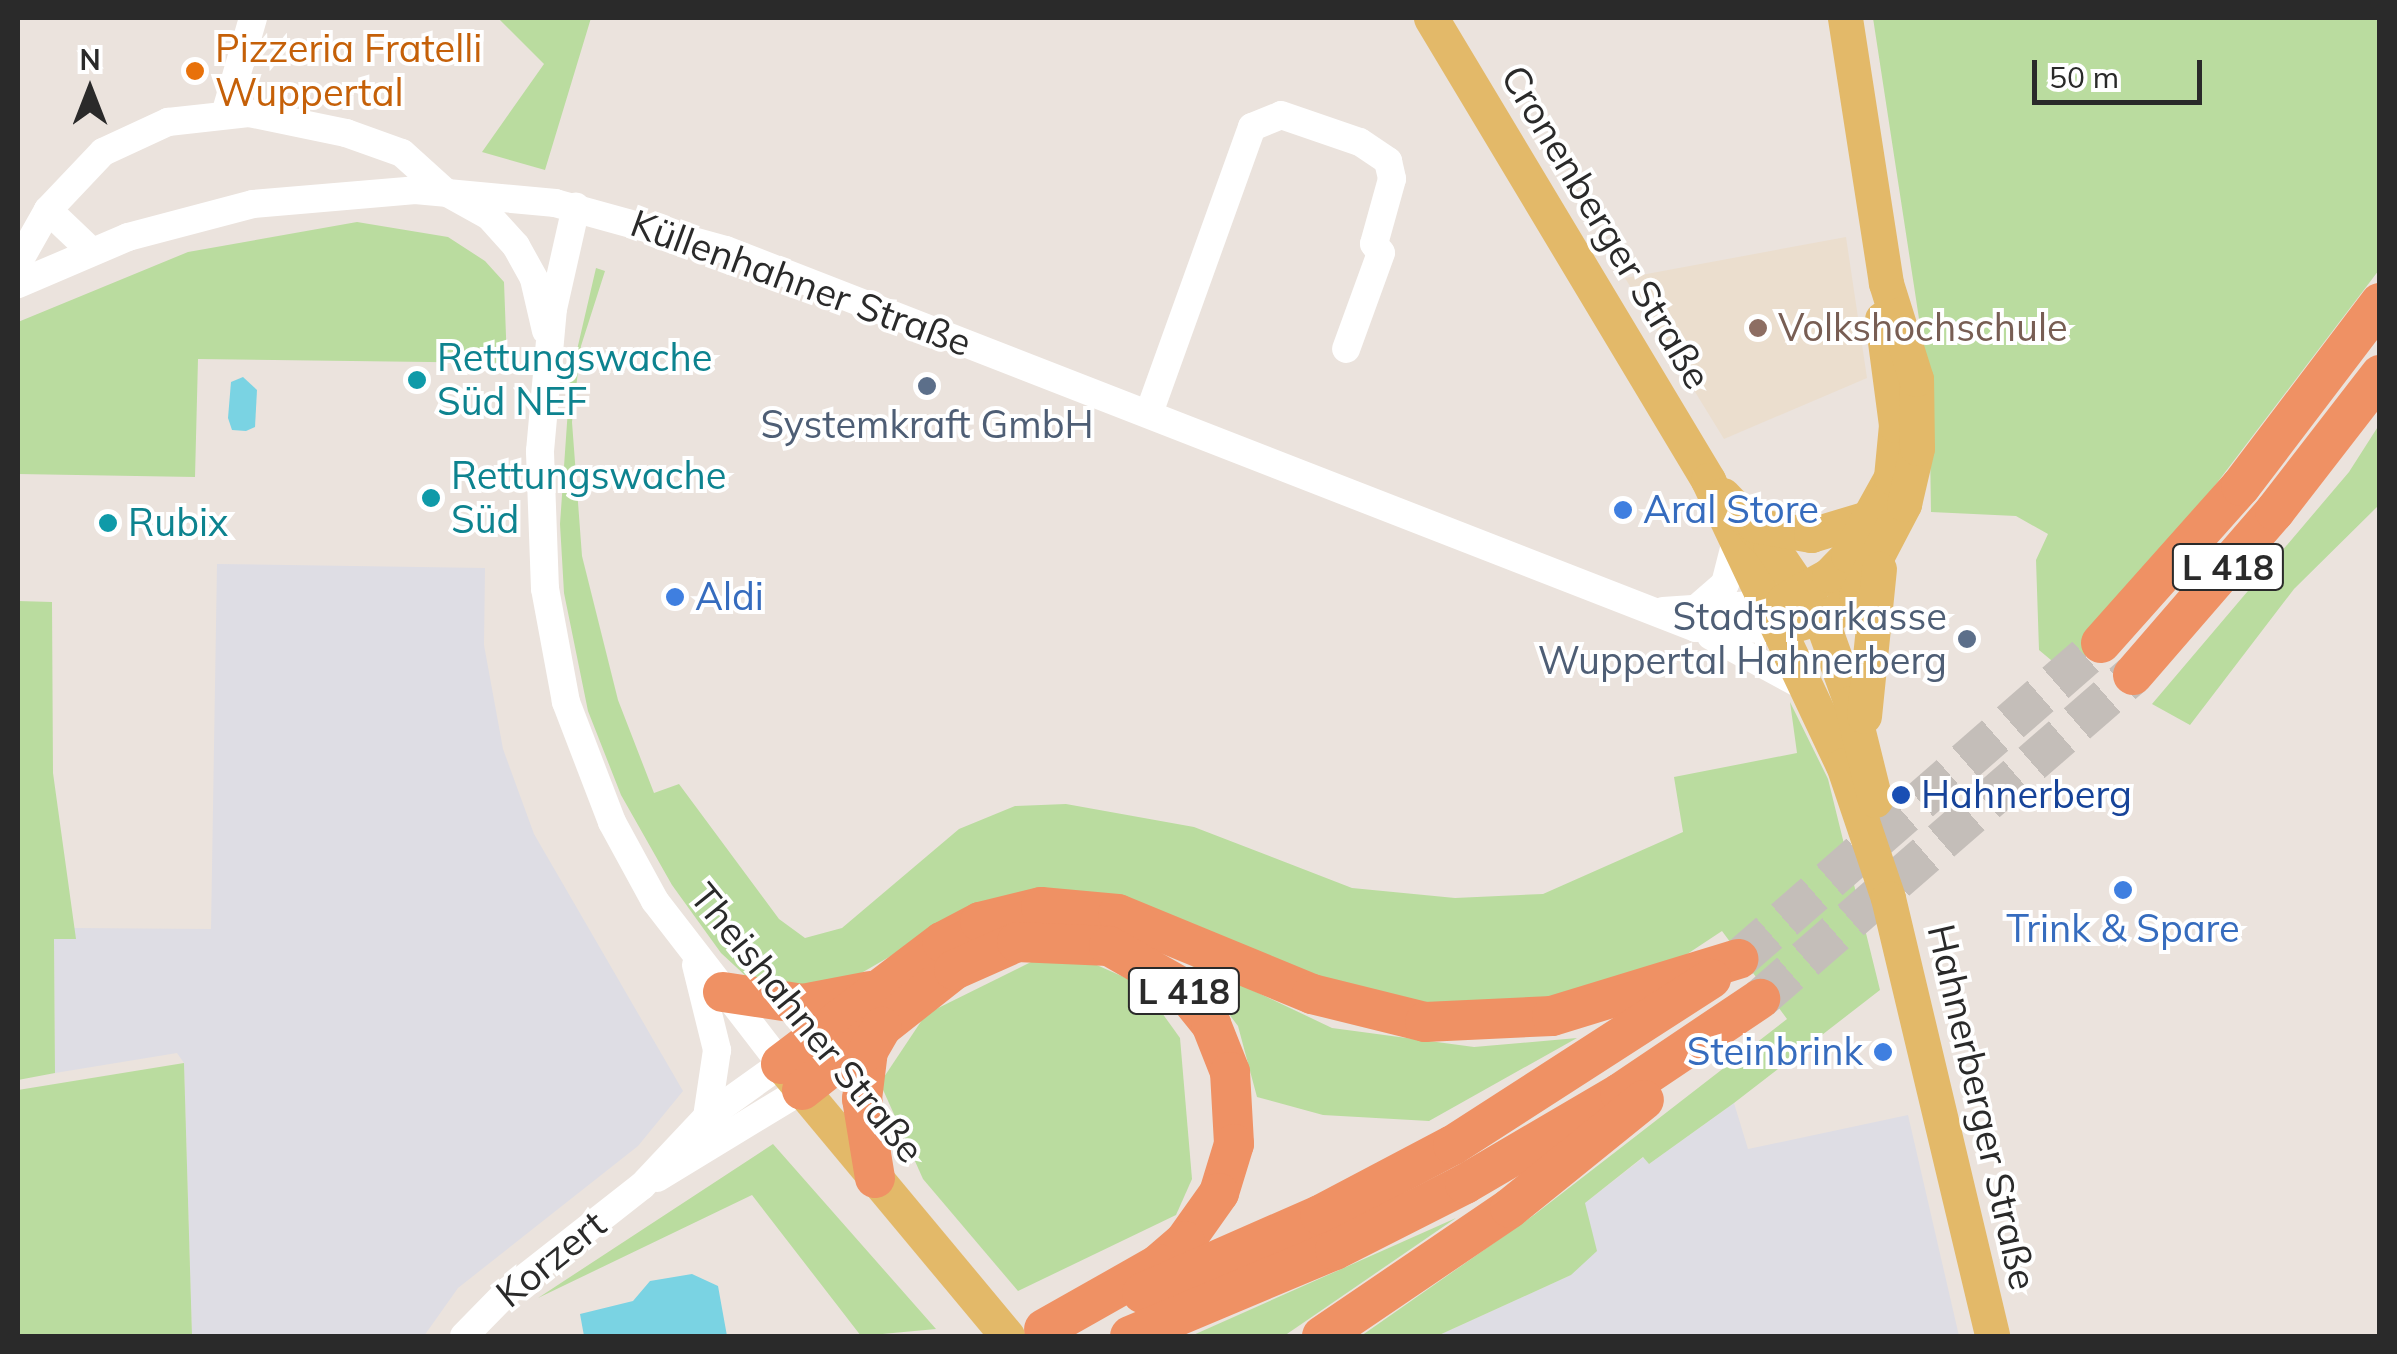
<!DOCTYPE html>
<meta charset="utf-8">
<style>
body{margin:0}
#map{position:relative;width:2397px;height:1354px;overflow:hidden;background:#ebe3dd;font-family:Mulish,sans-serif}
div>[style]{position:absolute}
[style*='--x']{left:calc(var(--x)*1px);top:calc(var(--y)*1px);width:calc(var(--w)*1px);rotate:calc(var(--a)*1deg)}
.industrial>*{inset:0;background:#dedde4}
.education>*{inset:0;background:#ebdece}
.green>*{inset:0;background:#badc9f}
.water>*{inset:0;background:#7ad3e3}
.highway-tunnel>*{height:40px;margin-top:-20px;transform-origin:0;background:repeating-linear-gradient(90deg,#c4beb9 0 40px,transparent 0 60px)}
.minor>*{height:28px;margin:-14px;padding:0 14px;transform-origin:14px;border-radius:14px;background:#fff}
.major>*{height:35px;margin:-17.5px;padding:0 17.5px;transform-origin:17.5px;border-radius:17.5px;background:#e3b969}
.highway>*{height:40px;margin:-20px;padding:0 20px;transform-origin:20px;border-radius:20px;background:#ef9164}
.dots>*{width:28px;height:28px;translate:-50% -50%;box-sizing:border-box;border:5px solid #fff;border-radius:50%}
span{translate:-50% -50%;white-space:nowrap;text-align:center;line-height:1.15;-webkit-text-stroke:8px #fff;paint-order:stroke}
.shield-label span{padding:2px 8px;background:#fff;border:2px solid;border-radius:8px;-webkit-text-stroke-width:0}
.shield-label{font-size:35px;color:#2a2a2a;font-weight:700}
.food-label{font-size:38px;color:#c56008}
.left{translate:0 -50%;text-align:left}
.street-label{font-size:38px;color:#2a2a2a}
.education-label{font-size:38px;color:#785e54}
.culture-label{font-size:38px;color:#0d838f}
.service-label{font-size:38px;color:#4e5e75}
.right{translate:-100% -50%;text-align:right}
.shop-label{font-size:38px;color:#366cbe}
.transit-label{font-size:38px;color:#164399}
.frame{position:absolute;inset:0;border:20px solid #2a2a2a;pointer-events:none}
.north{position:absolute;left:40px;top:40px;width:100px;height:100px;-webkit-text-stroke:8px #fff;paint-order:stroke;rotate:0deg;font-size:28px;font-weight:700;line-height:40px;text-align:center;color:#2a2a2a}
.north::after{content:'';display:block;margin:auto;width:35px;height:45px;background:#2a2a2a;clip-path:polygon(50% 0,100% 100%,50% 72%,0 100%)}
.scale{position:absolute;left:2032px;top:60px;width:170px;height:45px;box-sizing:border-box;border:5px solid #2a2a2a;border-top:0;padding-left:12px;font-size:30px;line-height:35px;white-space:nowrap;color:#2a2a2a;-webkit-text-stroke:8px #fff;paint-order:stroke}
</style>
<div id="map">
<div class="industrial">
<div style="clip-path:polygon(217px 564px,485px 568px,484px 645px,503px 749px,534px 834px,683px 1091px,638px 1146px,458px 1288px,424px 1336px,192px 1336px,184px 1063px,177px 1053px,55px 1073px,54px 938px,75px 939px,74px 928px,211px 929px)"></div>
<div style="clip-path:polygon(1734px 1103px,1748px 1149px,1908px 1115px,1959px 1336px,1437px 1336px,1571px 1275px,1585px 1203px,1644px 1157px,1649px 1164px)"></div>
</div>
<div class="education">
<div style="clip-path:polygon(1846px 237px,1867px 378px,1724px 439px,1625px 278px)"></div>
</div>
<div class="green">
<div style="clip-path:polygon(498px 18px,591px 18px,545px 170px,482px 152px,544px 64px)"></div>
<div style="clip-path:polygon(1873px 18px,2379px 18px,2379px 270px,2070px 676px,2039px 650px,2036px 560px,2048px 534px,2016px 516px,1931px 512px,1929px 384px)"></div>
<div style="clip-path:polygon(357px 222px,448px 237px,485px 261px,504px 282px,507px 363px,198px 359px,195px 477px,18px 474px,18px 322px,188px 252px)"></div>
<div style="clip-path:polygon(596px 268px,605px 271px,581px 346px,572px 422px,582px 556px,618px 700px,654px 793px,679px 784px,779px 919px,805px 938px,842px 928px,959px 829px,1015px 806px,1066px 804px,1194px 827px,1352px 888px,1455px 898px,1543px 894px,1683px 832px,1674px 777px,1797px 753px,1790px 702px,1828px 779px,1880px 990px,1734px 1103px,1649px 1164px,1643px 1157px,1585px 1203px,1597px 1251px,1571px 1275px,1437px 1336px,1361px 1336px,1534px 1215px,1787px 1019px,1722px 931px,1663px 970px,1565px 1003px,1387px 1006px,1213px 938px,896px 953px,844px 983px,762px 991px,721px 953px,672px 885px,621px 795px,588px 711px,564px 593px,560px 524px,570px 380px)"></div>
<div style="clip-path:polygon(2379px 425px,2379px 505px,2294px 589px,2190px 725px,2152px 704px,2349px 472px)"></div>
<div style="clip-path:polygon(18px 601px,52px 602px,53px 773px,76px 939px,54px 939px,55px 1073px,18px 1080px)"></div>
<div style="clip-path:polygon(1074px 955px,1142px 985px,1180px 1038px,1192px 1179px,1176px 1215px,1018px 1291px,923px 1179px,880px 1083px,926px 1014px,1041px 957px)"></div>
<div style="clip-path:polygon(1187px 959px,1332px 1028px,1474px 1047px,1577px 1038px,1429px 1121px,1323px 1115px,1257px 1097px,1238px 1026px)"></div>
<div style="clip-path:polygon(184px 1063px,192px 1336px,18px 1336px,18px 1090px)"></div>
<div style="clip-path:polygon(773px 1144px,936px 1329px,861px 1336px,752px 1195px,538px 1298px)"></div>
<div style="clip-path:polygon(1456px 1218px,1284px 1336px,1191px 1336px)"></div>
</div>
<div class="water">
<div style="clip-path:polygon(243px 377px,257px 390px,255px 427px,246px 431px,232px 430px,228px 418px,231px 382px)"></div>
<div style="clip-path:polygon(692px 1274px,718px 1286px,727px 1336px,584px 1336px,580px 1314px,633px 1301px,650px 1281px)"></div>
</div>
<div class="highway-tunnel">
<div style="--x:1739;--y:959;--w:481;--a:-41.1"></div>
<div style="--x:1760;--y:999;--w:494;--a:-41"></div>
</div>
<div class="minor">
<div style="--x:226;--y:111;--w:97;--a:-73.8"></div>
<div style="--x:48;--y:210;--w:59;--a:43.6"></div>
<div style="--x:18;--y:263;--w:61;--a:-60.5"></div>
<div style="--x:48;--y:210;--w:80;--a:-46.5"></div>
<div style="--x:103;--y:152;--w:72;--a:-24.8"></div>
<div style="--x:168;--y:122;--w:81;--a:-6.3"></div>
<div style="--x:249;--y:113;--w:99;--a:11.7"></div>
<div style="--x:346;--y:133;--w:59;--a:19.7"></div>
<div style="--x:402;--y:153;--w:57;--a:42.1"></div>
<div style="--x:444;--y:191;--w:51;--a:29.1"></div>
<div style="--x:489;--y:216;--w:40;--a:48"></div>
<div style="--x:516;--y:246;--w:38;--a:61"></div>
<div style="--x:534;--y:279;--w:53;--a:77"></div>
<div style="--x:18;--y:284;--w:120;--a:-23.1"></div>
<div style="--x:128;--y:237;--w:129;--a:-14.8"></div>
<div style="--x:253;--y:204;--w:163;--a:-4.9"></div>
<div style="--x:415;--y:190;--w:141;--a:5.3"></div>
<div style="--x:555;--y:203;--w:177;--a:15.4"></div>
<div style="--x:726;--y:250;--w:1041;--a:21.29"></div>
<div style="--x:1696;--y:628;--w:83;--a:0.7"></div>
<div style="--x:1149;--y:413;--w:304;--a:-70.2"></div>
<div style="--x:1252;--y:127;--w:31;--a:-22"></div>
<div style="--x:1281;--y:115;--w:83;--a:18.9"></div>
<div style="--x:1360;--y:142;--w:34;--a:34"></div>
<div style="--x:1388;--y:161;--w:18;--a:77"></div>
<div style="--x:1392;--y:179;--w:67;--a:105.5"></div>
<div style="--x:1374;--y:244;--w:11;--a:52"></div>
<div style="--x:1381;--y:253;--w:102;--a:110"></div>
<div style="--x:1697;--y:608;--w:37;--a:-41"></div>
<div style="--x:1725;--y:584;--w:44;--a:-75.7"></div>
<div style="--x:1663;--y:611;--w:104;--a:-3.9"></div>
<div style="--x:1711;--y:636;--w:111;--a:28.4"></div>
<div style="--x:696;--y:965;--w:88;--a:76.1"></div>
<div style="--x:717;--y:1050;--w:68;--a:98.5"></div>
<div style="--x:657;--y:1178;--w:170;--a:-31.3"></div>
<div style="--x:464;--y:1336;--w:63;--a:-45.6"></div>
<div style="--x:508;--y:1291;--w:170;--a:-38.1"></div>
<div style="--x:642;--y:1186;--w:95;--a:-46.7"></div>
<div style="--x:707;--y:1117;--w:91;--a:-35.6"></div>
<div style="--x:781;--y:1064;--w:206;--a:-127.7"></div>
<div style="--x:655;--y:901;--w:90;--a:-118.6"></div>
<div style="--x:612;--y:822;--w:129;--a:-111"></div>
<div style="--x:566;--y:702;--w:115;--a:-100.5"></div>
<div style="--x:545;--y:589;--w:138;--a:-92.1"></div>
<div style="--x:540;--y:451;--w:143;--a:-84.8"></div>
<div style="--x:553;--y:309;--w:105;--a:-77.3"></div>
</div>
<div class="major">
<div style="--x:1431;--y:18;--w:539;--a:59.05"></div>
<div style="--x:1708;--y:480;--w:315;--a:64.7"></div>
<div style="--x:1843;--y:765;--w:140;--a:71.3"></div>
<div style="--x:1888;--y:898;--w:450;--a:76.6"></div>
<div style="--x:1723;--y:495;--w:68;--a:46.2"></div>
<div style="--x:1770;--y:544;--w:91;--a:55.8"></div>
<div style="--x:1821;--y:619;--w:89;--a:70.3"></div>
<div style="--x:1851;--y:703;--w:100;--a:76.1"></div>
<div style="--x:1754;--y:525;--w:58;--a:10"></div>
<div style="--x:1811;--y:535;--w:66;--a:-16.8"></div>
<div style="--x:1784;--y:600;--w:51;--a:-29.1"></div>
<div style="--x:1829;--y:575;--w:28;--a:-46"></div>
<div style="--x:1848;--y:555;--w:89;--a:-61.1"></div>
<div style="--x:1891;--y:477;--w:52;--a:-84.5"></div>
<div style="--x:1896;--y:425;--w:107;--a:-97.5"></div>
<div style="--x:1779;--y:629;--w:55;--a:-15.8"></div>
<div style="--x:1832;--y:614;--w:30;--a:-37"></div>
<div style="--x:1856;--y:596;--w:104;--a:-62.4"></div>
<div style="--x:1904;--y:504;--w:57;--a:-76.9"></div>
<div style="--x:1917;--y:448;--w:69;--a:-90.8"></div>
<div style="--x:1916;--y:379;--w:101;--a:-107.4"></div>
<div style="--x:1886;--y:283;--w:268;--a:-98.8"></div>
<div style="--x:1864;--y:716;--w:148;--a:-84.2"></div>
<div style="--x:784;--y:1068;--w:349;--a:50.2"></div>
</div>
<div class="highway">
<div style="--x:2101;--y:643;--w:210;--a:-48.3"></div>
<div style="--x:2241;--y:486;--w:230;--a:-52.8"></div>
<div style="--x:2133;--y:675;--w:217;--a:-49.1"></div>
<div style="--x:2275;--y:511;--w:172;--a:-52.3"></div>
<div style="--x:723;--y:992;--w:81;--a:8.5"></div>
<div style="--x:803;--y:1004;--w:68;--a:-11"></div>
<div style="--x:781;--y:1064;--w:202;--a:-37.2"></div>
<div style="--x:942;--y:942;--w:43;--a:-27.8"></div>
<div style="--x:980;--y:922;--w:63;--a:-13.8"></div>
<div style="--x:1041;--y:907;--w:77;--a:5.2"></div>
<div style="--x:1118;--y:914;--w:210;--a:22.4"></div>
<div style="--x:1312;--y:994;--w:116;--a:13.9"></div>
<div style="--x:1425;--y:1022;--w:127;--a:-2.7"></div>
<div style="--x:1552;--y:1016;--w:195;--a:-17"></div>
<div style="--x:802;--y:1090;--w:194;--a:-38.3"></div>
<div style="--x:954;--y:970;--w:69;--a:-24"></div>
<div style="--x:1017;--y:942;--w:92;--a:2.5"></div>
<div style="--x:1109;--y:946;--w:83;--a:29.7"></div>
<div style="--x:1181;--y:987;--w:48;--a:51"></div>
<div style="--x:1211;--y:1024;--w:52;--a:68.4"></div>
<div style="--x:1230;--y:1072;--w:72;--a:86.8"></div>
<div style="--x:1234;--y:1144;--w:51;--a:107"></div>
<div style="--x:1219;--y:1193;--w:59;--a:125.3"></div>
<div style="--x:1185;--y:1241;--w:35;--a:139"></div>
<div style="--x:1159;--y:1264;--w:132;--a:150.5"></div>
<div style="--x:875;--y:1178;--w:80;--a:-99.3"></div>
<div style="--x:862;--y:1099;--w:48;--a:-82.9"></div>
<div style="--x:868;--y:1051;--w:28;--a:-60"></div>
<div style="--x:1142;--y:1293;--w:194;--a:-23.7"></div>
<div style="--x:1320;--y:1215;--w:150;--a:-27.8"></div>
<div style="--x:1453;--y:1145;--w:307;--a:-32.8"></div>
<div style="--x:1130;--y:1336;--w:222;--a:-22.8"></div>
<div style="--x:1335;--y:1250;--w:146;--a:-26.9"></div>
<div style="--x:1465;--y:1184;--w:180;--a:-30.4"></div>
<div style="--x:1620;--y:1093;--w:169;--a:-33.9"></div>
<div style="--x:1322;--y:1336;--w:227;--a:-34.2"></div>
<div style="--x:1510;--y:1208;--w:172;--a:-38.9"></div>
</div>
<div class="dots">
<div style="left:195px;top:71px;background:#e8710a"></div>
<div style="left:1758px;top:328px;background:#8d6e63"></div>
<div style="left:417px;top:380px;background:#0f9aa8"></div>
<div style="left:927px;top:386px;background:#5c6f8a"></div>
<div style="left:431px;top:498px;background:#0f9aa8"></div>
<div style="left:1623px;top:510px;background:#3f7fe0"></div>
<div style="left:108px;top:523px;background:#0f9aa8"></div>
<div style="left:675px;top:597px;background:#3f7fe0"></div>
<div style="left:1967px;top:639px;background:#5c6f8a"></div>
<div style="left:1901px;top:795px;background:#1a4fb4"></div>
<div style="left:2123px;top:890px;background:#3f7fe0"></div>
<div style="left:1883px;top:1052px;background:#3f7fe0"></div>
</div>
<div class="shield-label">
<span style="left:2228px;top:567px">L 418</span>
<span style="left:1184px;top:991px">L 418</span>
</div>
<div class="food-label">
<span class="left" style="left:215px;top:71px">Pizzeria Fratelli<br>Wuppertal</span>
</div>
<div class="street-label">
<span style="left:1606px;top:227px;rotate:59deg">Cronenberger Straße</span>
<span style="left:801px;top:283px;rotate:20deg">Küllenhahner Straße</span>
<span style="left:807px;top:1023px;rotate:51deg">Theishahner Straße</span>
<span style="left:1982px;top:1107px;rotate:77deg">Hahnerberger Straße</span>
<span style="left:551px;top:1259px;rotate:-39deg">Korzert</span>
</div>
<div class="education-label">
<span class="left" style="left:1778px;top:328px">Volkshochschule</span>
</div>
<div class="culture-label">
<span class="left" style="left:437px;top:380px">Rettungswache<br>Süd NEF</span>
<span class="left" style="left:451px;top:498px">Rettungswache<br>Süd</span>
<span class="left" style="left:128px;top:523px">Rubix</span>
</div>
<div class="service-label">
<span style="left:927px;top:425px">Systemkraft GmbH</span>
<span class="right" style="left:1947px;top:639px">Stadtsparkasse<br>Wuppertal Hahnerberg</span>
</div>
<div class="shop-label">
<span class="left" style="left:1643px;top:510px">Aral Store</span>
<span class="left" style="left:695px;top:597px">Aldi</span>
<span style="left:2123px;top:929px">Trink &amp; Spare</span>
<span class="right" style="left:1863px;top:1052px">Steinbrink</span>
</div>
<div class="transit-label">
<span class="left" style="left:1921px;top:795px">Hahnerberg</span>
</div>
<div class="frame"></div>
<div class="north">N</div>
<div class="scale">50 m</div>
</div>
